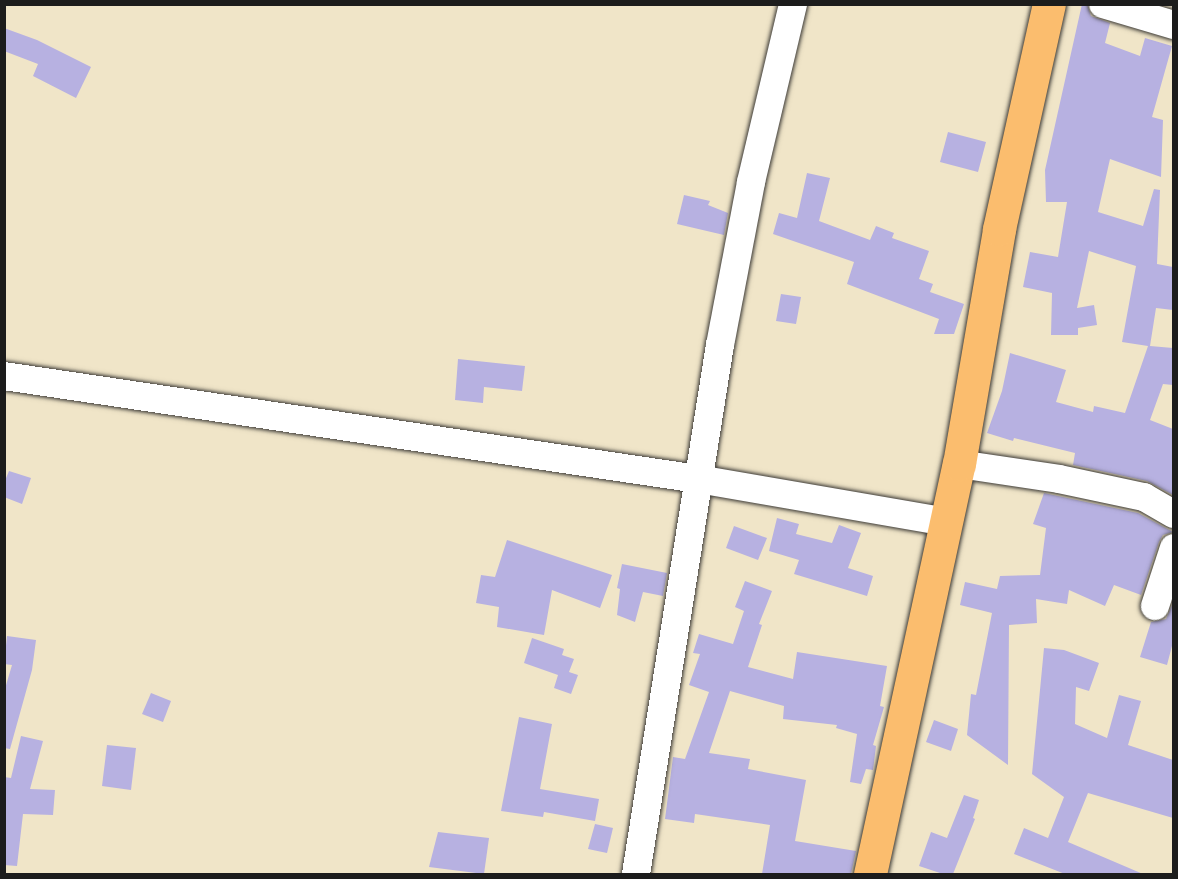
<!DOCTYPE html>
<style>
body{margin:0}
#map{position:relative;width:1178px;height:879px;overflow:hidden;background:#f0e5c8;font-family:"Architects Daughter",sans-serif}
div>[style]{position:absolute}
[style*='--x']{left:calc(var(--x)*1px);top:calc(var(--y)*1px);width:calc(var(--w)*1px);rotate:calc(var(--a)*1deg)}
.building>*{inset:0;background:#b7b1e1}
.roads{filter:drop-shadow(0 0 2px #3c3a36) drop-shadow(0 0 2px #3c3a36)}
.minor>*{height:28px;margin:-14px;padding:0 14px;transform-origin:14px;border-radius:14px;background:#fff}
.major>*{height:33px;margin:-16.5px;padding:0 16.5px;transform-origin:16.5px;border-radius:16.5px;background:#fbbd6e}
span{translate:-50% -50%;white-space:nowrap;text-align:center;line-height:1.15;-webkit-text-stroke:4.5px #fdfcf7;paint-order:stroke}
.frame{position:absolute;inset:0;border:6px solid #1c1c1c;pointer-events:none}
</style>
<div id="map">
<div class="building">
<div style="clip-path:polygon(1082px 4px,1087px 4px,1091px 16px,1110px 23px,1105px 43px,1140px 56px,1145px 38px,1172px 46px,1152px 117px,1163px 120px,1161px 177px,1110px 159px,1098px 212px,1143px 226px,1154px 189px,1160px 190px,1157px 264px,1173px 267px,1173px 310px,1156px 308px,1150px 346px,1173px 348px,1173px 385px,1163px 384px,1150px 420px,1173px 429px,1173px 495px,1147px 481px,1073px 465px,1075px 453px,1014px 438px,1013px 441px,987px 433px,1002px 391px,1010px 353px,1066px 370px,1056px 402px,1093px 412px,1094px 406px,1125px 413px,1148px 346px,1122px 342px,1136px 266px,1089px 251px,1077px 308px,1094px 305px,1097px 325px,1078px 328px,1078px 335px,1051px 335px,1052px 293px,1023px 287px,1030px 252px,1058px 257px,1067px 202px,1046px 202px,1045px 170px)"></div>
<div style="clip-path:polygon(4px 28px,37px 40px,91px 67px,76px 98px,33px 76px,38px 64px,4px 51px)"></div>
<div style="clip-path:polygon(948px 132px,986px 142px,978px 172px,940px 162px)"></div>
<div style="clip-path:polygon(807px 173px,830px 178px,819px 221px,870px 240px,876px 226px,894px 233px,892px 238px,929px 251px,919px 279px,933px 284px,930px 292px,964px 304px,954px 334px,934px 334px,939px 319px,847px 284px,854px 262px,773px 234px,779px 213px,797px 218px)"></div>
<div style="clip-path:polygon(684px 195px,710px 201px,708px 205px,728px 213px,724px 235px,677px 224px)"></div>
<div style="clip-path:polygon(781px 294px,801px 297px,796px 324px,776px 321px)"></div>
<div style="clip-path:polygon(458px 359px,525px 366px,522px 391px,484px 387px,483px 403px,455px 400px)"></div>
<div style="clip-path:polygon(9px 471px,31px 478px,22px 504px,4px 497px,4px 483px)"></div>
<div style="clip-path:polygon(1044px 493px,1138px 513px,1173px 532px,1163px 535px,1159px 542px,1141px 595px,1114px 585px,1105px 606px,1069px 590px,1067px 604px,1036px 599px,1037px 623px,1009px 625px,1008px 765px,967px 735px,971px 694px,976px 695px,992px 613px,960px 605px,965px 582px,997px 589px,1000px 576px,1040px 575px,1046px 528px,1033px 524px)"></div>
<div style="clip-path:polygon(777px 518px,799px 524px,796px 534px,832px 543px,839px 525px,861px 533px,848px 568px,873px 576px,867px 596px,794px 574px,799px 560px,769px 551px)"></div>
<div style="clip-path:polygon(734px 526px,767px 538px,758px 560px,726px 548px)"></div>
<div style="clip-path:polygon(507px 540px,612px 575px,600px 608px,552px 590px,544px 635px,497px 627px,499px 607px,476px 603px,481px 575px,495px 577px)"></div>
<div style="clip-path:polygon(622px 564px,667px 573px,663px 596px,643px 592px,635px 622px,617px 615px,620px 589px,617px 588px)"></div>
<div style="clip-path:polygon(745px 581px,772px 591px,759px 624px,762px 625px,748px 667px,793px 679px,797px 652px,887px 666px,880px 706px,884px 707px,873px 745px,876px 746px,873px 770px,866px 769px,861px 784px,850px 782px,857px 734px,836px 728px,837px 725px,783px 719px,784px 706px,730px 691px,709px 753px,750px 759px,748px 769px,806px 780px,795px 841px,856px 851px,851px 874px,762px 874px,770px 825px,695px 814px,694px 823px,665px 819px,673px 757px,685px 759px,709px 692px,689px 685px,700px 654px,693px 653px,699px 634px,733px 644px,744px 611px,735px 607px)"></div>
<div style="clip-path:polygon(1173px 603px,1173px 642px,1167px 665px,1140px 657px,1151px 622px,1166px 619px)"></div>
<div style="clip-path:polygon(7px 636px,36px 640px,32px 670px,10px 749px,4px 748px,4px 692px,12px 665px,4px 664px)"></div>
<div style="clip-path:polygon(532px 638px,564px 649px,562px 655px,574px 659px,569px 672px,578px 675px,571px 694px,554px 688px,558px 675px,524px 663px)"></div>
<div style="clip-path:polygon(1044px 648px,1064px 650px,1099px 663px,1089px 691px,1076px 687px,1075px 724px,1107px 738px,1119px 695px,1141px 701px,1128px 745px,1173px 760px,1173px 818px,1088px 793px,1068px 842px,1143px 874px,1065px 874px,1014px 854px,1024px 828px,1048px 838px,1064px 797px,1032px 774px)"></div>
<div style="clip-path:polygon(151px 693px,171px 701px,163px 722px,142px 714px)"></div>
<div style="clip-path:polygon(519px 717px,552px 724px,540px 789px,599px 799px,595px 821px,544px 812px,543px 817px,501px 811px)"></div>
<div style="clip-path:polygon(934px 720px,958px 729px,951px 751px,926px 742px)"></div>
<div style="clip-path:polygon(21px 736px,43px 741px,30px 789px,55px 790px,53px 815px,23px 814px,17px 866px,4px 865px,4px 777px,11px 778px)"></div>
<div style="clip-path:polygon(107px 745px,136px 748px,131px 790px,102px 786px)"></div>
<div style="clip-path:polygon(964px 795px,979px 800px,973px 818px,975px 819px,953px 874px,943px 874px,919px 866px,931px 832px,947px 838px)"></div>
<div style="clip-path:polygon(595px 824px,613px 828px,607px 853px,588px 849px)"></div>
<div style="clip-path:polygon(438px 832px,489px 838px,484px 874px,429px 867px)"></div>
</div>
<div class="roads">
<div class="minor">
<div style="--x:1103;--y:4;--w:74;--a:16.5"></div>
<div style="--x:4;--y:376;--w:702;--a:8.44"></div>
<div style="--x:698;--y:479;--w:252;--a:9.8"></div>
<div style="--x:959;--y:464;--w:101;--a:8.5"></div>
<div style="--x:1059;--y:479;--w:87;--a:12"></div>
<div style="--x:1144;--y:497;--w:34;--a:30"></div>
<div style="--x:1155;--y:606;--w:61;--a:-71.9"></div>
<div style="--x:636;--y:874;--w:536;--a:-80.98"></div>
<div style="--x:720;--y:345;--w:166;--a:-79.2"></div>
<div style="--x:751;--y:182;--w:183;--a:-76.7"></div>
</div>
<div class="major">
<div style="--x:870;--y:874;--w:420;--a:-77.8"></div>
<div style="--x:959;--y:464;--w:238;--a:-80.3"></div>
<div style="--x:999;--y:229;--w:230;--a:-77.5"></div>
</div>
</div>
<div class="frame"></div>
</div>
